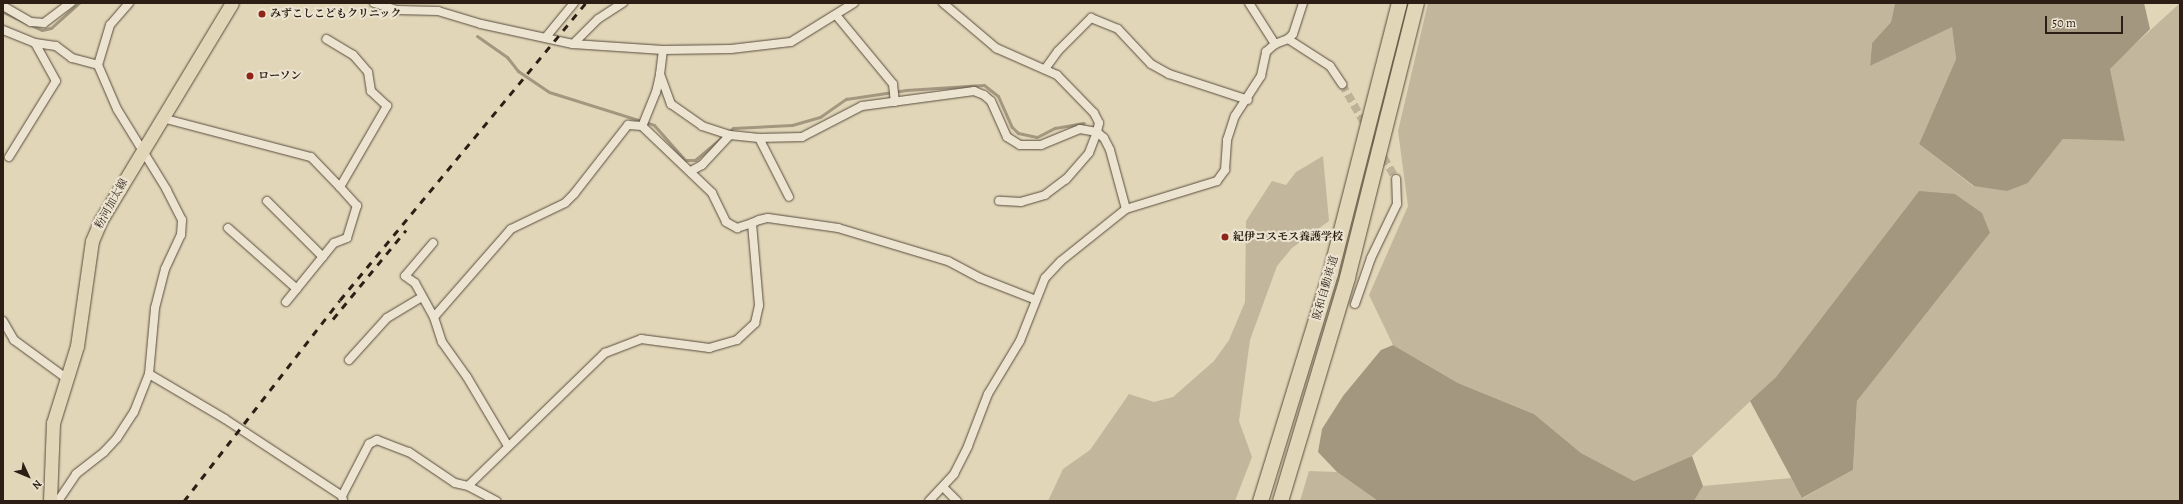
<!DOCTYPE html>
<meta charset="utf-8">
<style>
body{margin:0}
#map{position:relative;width:2183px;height:504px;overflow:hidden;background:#e1d6b8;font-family:Alegreya,"Noto Serif JP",serif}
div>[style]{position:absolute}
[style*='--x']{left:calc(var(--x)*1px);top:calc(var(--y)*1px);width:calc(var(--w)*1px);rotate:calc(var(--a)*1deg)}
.green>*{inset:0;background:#c2b79c}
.water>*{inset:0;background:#a39780}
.stream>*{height:3px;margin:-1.5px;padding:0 1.5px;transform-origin:1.5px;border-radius:1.5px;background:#a39780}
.minor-tunnel>*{height:8px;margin-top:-4px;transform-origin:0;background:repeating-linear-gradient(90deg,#bdb197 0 8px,transparent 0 12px)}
.roads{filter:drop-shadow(0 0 1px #594c3d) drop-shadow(0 0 1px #594c3d)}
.minor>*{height:8px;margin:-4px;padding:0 4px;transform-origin:4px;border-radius:4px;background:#ece4d1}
.primary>*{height:13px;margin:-6.5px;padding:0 6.5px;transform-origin:6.5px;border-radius:6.5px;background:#e1d6b8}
.motorway>*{height:15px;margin:-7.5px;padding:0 7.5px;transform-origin:7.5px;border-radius:7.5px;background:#e1d6b8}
.rail>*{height:3px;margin-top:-1.5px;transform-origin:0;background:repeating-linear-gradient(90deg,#2c1e14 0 7px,transparent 0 14px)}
.dots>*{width:11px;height:11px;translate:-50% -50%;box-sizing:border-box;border:2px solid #ece4d1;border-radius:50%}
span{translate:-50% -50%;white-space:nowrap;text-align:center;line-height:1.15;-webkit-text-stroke:4px #ece4d1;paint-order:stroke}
.poi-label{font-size:11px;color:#2c1e14;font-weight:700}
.left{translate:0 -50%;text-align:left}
.street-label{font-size:11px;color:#2c1e14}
.frame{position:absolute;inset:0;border:4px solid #2c1e14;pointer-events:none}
.north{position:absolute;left:8px;top:456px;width:40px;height:40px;-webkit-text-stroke:3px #ece4d1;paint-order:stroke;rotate:134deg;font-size:11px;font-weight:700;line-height:16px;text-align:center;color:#2c1e14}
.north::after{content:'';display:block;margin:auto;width:14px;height:18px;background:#2c1e14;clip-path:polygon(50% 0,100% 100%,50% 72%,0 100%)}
.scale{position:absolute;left:2045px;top:16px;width:78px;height:18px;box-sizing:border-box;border:2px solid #2c1e14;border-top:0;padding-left:5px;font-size:12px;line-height:14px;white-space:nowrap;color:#2c1e14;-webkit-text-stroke:3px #ece4d1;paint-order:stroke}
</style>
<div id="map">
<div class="green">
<div style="clip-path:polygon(1428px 3px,1895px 3px,1891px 22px,1872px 43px,1870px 66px,1952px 26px,1956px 59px,1919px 144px,1973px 186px,2028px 183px,2063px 139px,2125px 141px,2109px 68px,2180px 3px,2180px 501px,1694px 501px,1703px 486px,1791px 478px,1803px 498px,1853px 470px,1857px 401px,1990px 233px,1919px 191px,1776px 377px,1692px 456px,1634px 481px,1581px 453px,1534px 414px,1458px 383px,1393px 345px,1369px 295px,1408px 206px,1398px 131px)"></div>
<div style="clip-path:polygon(1323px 156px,1329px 221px,1292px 248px,1277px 266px,1250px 340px,1239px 421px,1252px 457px,1235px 501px,1048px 501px,1063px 469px,1090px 450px,1129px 394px,1154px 402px,1173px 397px,1214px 361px,1229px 340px,1245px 302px,1246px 221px,1272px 181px,1286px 185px,1296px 172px)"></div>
<div style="clip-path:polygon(1309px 471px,1337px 472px,1378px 501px,1300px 501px)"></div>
</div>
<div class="water">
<div style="clip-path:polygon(1895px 3px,2144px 3px,2150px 29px,2110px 69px,2125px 141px,2063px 139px,2028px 183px,2007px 191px,1974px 186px,1919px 144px,1956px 59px,1952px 27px,1870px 66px,1872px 43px,1891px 22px)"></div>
<div style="clip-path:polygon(1919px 191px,1955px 194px,1982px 213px,1990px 233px,1857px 401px,1853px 470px,1802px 498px,1750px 401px,1776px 377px)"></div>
<div style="clip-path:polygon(1393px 345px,1458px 383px,1534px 414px,1581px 453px,1634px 481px,1692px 456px,1703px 486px,1694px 501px,1378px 501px,1337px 472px,1318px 452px,1322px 429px,1343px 396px,1381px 350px)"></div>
</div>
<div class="stream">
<div style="--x:3;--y:12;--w:43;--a:24.8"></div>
<div style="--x:42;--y:30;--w:9;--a:-13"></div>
<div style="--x:51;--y:28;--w:38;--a:-42"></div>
<div style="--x:477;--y:36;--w:37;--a:35"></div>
<div style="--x:507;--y:57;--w:18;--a:52"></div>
<div style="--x:518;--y:71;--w:37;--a:34"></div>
<div style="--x:549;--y:92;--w:110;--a:17.4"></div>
<div style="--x:654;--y:125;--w:47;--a:48.5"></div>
<div style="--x:685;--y:160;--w:10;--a:0"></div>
<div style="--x:695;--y:160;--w:50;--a:-40.1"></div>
<div style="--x:733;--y:128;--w:59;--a:-2.9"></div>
<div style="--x:792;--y:125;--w:29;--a:-16"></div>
<div style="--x:820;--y:117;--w:32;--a:-35"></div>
<div style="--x:846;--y:99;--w:61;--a:-8.5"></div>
<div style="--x:906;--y:90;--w:78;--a:-3.7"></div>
<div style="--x:984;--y:85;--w:18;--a:38"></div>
<div style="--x:998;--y:96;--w:34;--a:66"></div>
<div style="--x:1012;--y:127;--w:8;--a:45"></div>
<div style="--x:1018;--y:133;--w:19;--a:12"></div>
<div style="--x:1037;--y:137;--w:20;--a:-27"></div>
<div style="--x:1055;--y:128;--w:29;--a:-10"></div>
</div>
<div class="minor-tunnel">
<div style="--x:1342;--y:84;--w:109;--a:60.4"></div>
</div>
<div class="roads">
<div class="minor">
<div style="--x:374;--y:3;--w:24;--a:17"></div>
<div style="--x:397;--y:10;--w:41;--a:1.4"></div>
<div style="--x:438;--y:11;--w:45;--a:16.8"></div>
<div style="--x:481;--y:24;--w:94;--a:12.3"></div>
<div style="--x:573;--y:44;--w:90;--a:3.8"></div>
<div style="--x:663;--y:50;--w:68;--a:-0.8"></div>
<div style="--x:731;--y:49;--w:60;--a:-6.7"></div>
<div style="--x:791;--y:42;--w:74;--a:-31.8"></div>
<div style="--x:943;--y:3;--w:70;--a:40.3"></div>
<div style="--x:996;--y:48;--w:67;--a:23.9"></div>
<div style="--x:1057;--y:75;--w:53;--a:45.8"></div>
<div style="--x:1094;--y:113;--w:11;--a:63"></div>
<div style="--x:1099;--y:123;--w:9;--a:103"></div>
<div style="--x:1097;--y:132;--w:9;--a:41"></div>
<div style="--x:1104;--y:138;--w:13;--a:63"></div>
<div style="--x:1110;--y:150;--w:61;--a:74.8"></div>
<div style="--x:1249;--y:3;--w:49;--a:57.6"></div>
<div style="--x:3;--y:6;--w:32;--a:30"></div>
<div style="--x:31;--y:22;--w:13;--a:4"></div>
<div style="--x:44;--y:23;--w:34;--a:-37"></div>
<div style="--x:836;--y:15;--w:89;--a:50.4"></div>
<div style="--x:893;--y:84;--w:18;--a:84"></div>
<div style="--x:3;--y:30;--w:35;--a:22"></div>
<div style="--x:35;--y:43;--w:21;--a:8"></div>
<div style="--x:56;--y:46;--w:20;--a:37"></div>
<div style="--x:72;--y:58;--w:27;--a:15"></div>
<div style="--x:546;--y:37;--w:44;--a:-50.5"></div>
<div style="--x:1288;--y:39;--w:50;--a:32.7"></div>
<div style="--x:1330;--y:66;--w:22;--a:56"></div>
<div style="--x:573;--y:44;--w:35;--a:-45"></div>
<div style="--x:598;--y:19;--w:30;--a:-33"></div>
<div style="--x:663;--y:50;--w:24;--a:97"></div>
<div style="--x:660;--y:74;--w:32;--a:70"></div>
<div style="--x:671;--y:104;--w:38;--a:35"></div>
<div style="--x:702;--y:126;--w:29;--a:18"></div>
<div style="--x:730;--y:135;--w:29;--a:6"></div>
<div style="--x:759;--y:138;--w:43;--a:-1.3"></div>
<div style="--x:802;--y:137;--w:68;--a:-27.3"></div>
<div style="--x:862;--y:106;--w:113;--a:-7.6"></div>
<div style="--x:974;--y:91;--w:11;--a:22"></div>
<div style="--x:984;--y:95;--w:9;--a:41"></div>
<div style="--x:991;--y:101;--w:39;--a:66"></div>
<div style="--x:1007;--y:137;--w:15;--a:32"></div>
<div style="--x:1020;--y:145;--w:21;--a:0"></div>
<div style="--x:1041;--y:145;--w:42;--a:-22.3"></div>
<div style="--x:1080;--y:129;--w:17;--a:10"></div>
<div style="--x:1097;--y:132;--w:22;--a:111"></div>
<div style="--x:1089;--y:153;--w:35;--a:131"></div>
<div style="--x:1066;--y:179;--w:26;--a:143"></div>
<div style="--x:1045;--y:195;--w:25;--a:164"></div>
<div style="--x:1021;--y:202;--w:22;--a:-177"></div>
<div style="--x:1045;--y:69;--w:22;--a:-54"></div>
<div style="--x:1058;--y:51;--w:47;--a:-45"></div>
<div style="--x:1091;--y:18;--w:29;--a:22"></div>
<div style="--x:1118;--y:29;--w:48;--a:46.7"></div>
<div style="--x:1151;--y:64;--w:21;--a:29"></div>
<div style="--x:1169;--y:74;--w:83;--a:18.2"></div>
<div style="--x:660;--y:75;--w:17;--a:103"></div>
<div style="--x:656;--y:92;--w:37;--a:112"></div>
<div style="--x:642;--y:126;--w:97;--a:43.7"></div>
<div style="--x:712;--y:193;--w:32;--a:64"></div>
<div style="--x:726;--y:222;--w:13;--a:29"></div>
<div style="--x:737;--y:228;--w:16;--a:-18"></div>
<div style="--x:162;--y:118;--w:154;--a:14.7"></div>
<div style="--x:311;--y:157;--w:42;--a:46"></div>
<div style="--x:340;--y:187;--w:94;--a:-59.9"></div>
<div style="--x:387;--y:106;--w:22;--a:-137"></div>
<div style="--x:371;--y:91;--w:19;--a:-99"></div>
<div style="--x:368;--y:72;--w:23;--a:-131"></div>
<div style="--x:353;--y:55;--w:31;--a:-149"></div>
<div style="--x:759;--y:138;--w:66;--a:63"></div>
<div style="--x:9;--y:157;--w:89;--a:-58.3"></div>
<div style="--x:56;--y:81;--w:43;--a:-118.9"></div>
<div style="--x:691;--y:171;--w:13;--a:-29"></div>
<div style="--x:702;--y:165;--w:41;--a:-47"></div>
<div style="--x:267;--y:201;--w:79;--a:45"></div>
<div style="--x:228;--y:228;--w:92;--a:41.5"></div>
<div style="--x:433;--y:243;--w:43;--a:130.3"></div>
<div style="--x:405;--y:276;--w:12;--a:35"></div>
<div style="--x:415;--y:283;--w:39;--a:61"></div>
<div style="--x:286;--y:302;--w:76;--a:-50.9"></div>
<div style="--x:334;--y:243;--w:14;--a:-21"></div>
<div style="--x:347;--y:238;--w:34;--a:-73"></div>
<div style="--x:357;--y:206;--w:25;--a:-132"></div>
<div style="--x:1355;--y:304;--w:49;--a:-70.8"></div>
<div style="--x:1371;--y:258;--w:60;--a:-64.3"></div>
<div style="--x:1397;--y:204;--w:25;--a:-92"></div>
<div style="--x:3;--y:321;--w:22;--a:60"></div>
<div style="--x:14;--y:340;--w:64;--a:36.2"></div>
<div style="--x:349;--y:360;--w:57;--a:-47.9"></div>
<div style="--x:387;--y:318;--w:41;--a:-31"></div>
<div style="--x:149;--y:374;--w:88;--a:30.6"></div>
<div style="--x:225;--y:419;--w:140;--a:33.3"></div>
<div style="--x:508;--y:446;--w:80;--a:-120.7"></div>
<div style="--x:467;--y:377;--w:43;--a:-125.5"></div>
<div style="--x:442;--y:342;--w:26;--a:-108"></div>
<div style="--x:434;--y:317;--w:117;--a:-48.8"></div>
<div style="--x:511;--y:229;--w:60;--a:-25.7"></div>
<div style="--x:565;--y:203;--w:13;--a:-45"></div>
<div style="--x:574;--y:194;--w:88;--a:-52"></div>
<div style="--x:628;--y:125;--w:14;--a:4"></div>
<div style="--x:468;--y:486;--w:191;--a:-44.2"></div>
<div style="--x:605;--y:353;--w:39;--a:-21"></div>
<div style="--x:641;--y:339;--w:69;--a:7.5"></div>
<div style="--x:709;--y:348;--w:29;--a:-16"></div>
<div style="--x:737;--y:340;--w:25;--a:-43"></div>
<div style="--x:755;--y:323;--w:18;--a:-77"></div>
<div style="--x:759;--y:305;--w:82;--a:-94.9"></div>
<div style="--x:752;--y:223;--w:8;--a:-23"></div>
<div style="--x:759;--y:220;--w:9;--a:-13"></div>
<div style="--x:768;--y:218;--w:71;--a:8.1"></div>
<div style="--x:838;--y:228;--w:115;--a:16.7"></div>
<div style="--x:948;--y:261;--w:36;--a:28"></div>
<div style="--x:980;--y:278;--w:60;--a:21.4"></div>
<div style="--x:943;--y:487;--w:20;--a:45"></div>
<div style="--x:343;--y:500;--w:4;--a:-104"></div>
<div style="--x:342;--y:496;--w:59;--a:-62.6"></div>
<div style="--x:369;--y:444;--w:9;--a:-27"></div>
<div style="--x:377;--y:440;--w:34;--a:21"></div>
<div style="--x:409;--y:452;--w:55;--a:34"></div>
<div style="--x:455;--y:483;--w:13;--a:13"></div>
<div style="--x:468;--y:486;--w:32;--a:28"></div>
<div style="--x:58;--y:501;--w:32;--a:-56"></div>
<div style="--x:76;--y:474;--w:36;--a:-38"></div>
<div style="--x:104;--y:452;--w:19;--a:-47"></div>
<div style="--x:117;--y:438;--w:31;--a:-57"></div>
<div style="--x:134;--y:412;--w:41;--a:-68.5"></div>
<div style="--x:149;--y:374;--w:66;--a:-84.8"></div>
<div style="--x:155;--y:308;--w:40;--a:-75.6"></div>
<div style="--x:165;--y:269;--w:38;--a:-65"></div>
<div style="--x:181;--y:235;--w:15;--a:-86"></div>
<div style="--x:182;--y:220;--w:34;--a:-117"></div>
<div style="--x:167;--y:190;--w:95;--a:-121.7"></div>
<div style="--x:117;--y:109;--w:48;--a:-113.4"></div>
<div style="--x:98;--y:65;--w:42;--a:-73.3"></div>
<div style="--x:110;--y:25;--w:29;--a:-49"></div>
<div style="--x:929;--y:501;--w:37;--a:-47"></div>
<div style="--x:954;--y:474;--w:31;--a:-63"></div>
<div style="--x:968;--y:446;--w:56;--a:-69"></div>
<div style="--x:988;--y:394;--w:62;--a:-58.9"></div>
<div style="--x:1020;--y:341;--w:68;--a:-68.4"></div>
<div style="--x:1045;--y:278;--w:23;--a:-47"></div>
<div style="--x:1061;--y:261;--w:83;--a:-38.7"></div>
<div style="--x:1126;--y:209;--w:95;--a:-17.1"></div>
<div style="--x:1217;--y:181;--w:14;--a:-54"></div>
<div style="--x:1225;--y:170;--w:30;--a:-86"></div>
<div style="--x:1227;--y:140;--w:25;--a:-72"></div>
<div style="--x:1235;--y:116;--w:48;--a:-57"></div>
<div style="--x:1261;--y:76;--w:25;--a:-78"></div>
<div style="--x:1266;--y:52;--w:12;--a:-42"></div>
<div style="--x:1275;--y:44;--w:14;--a:-21"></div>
<div style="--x:1288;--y:39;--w:7;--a:-45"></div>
<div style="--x:1293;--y:34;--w:33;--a:-72"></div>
</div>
<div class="primary">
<div style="--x:50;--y:501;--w:78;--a:-87.8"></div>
<div style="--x:53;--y:423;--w:81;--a:-72.7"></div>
<div style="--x:77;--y:346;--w:106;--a:-81.9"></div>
<div style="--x:92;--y:241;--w:23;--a:-67"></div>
<div style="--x:101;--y:220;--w:253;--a:-58.9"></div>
</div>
<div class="motorway">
<div style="--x:1260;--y:501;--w:239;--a:-72.9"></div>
<div style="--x:1330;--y:273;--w:279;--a:-75.7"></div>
<div style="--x:1280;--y:501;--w:234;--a:-73.3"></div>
<div style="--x:1347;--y:277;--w:283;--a:-75.9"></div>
</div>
</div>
<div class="rail">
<div style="--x:333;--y:319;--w:115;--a:-50.6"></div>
<div style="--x:184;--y:501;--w:254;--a:-52.2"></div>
<div style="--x:340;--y:300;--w:386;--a:-50.4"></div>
</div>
<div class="dots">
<div style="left:262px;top:14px;background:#8f2418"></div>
<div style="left:250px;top:76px;background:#8f2418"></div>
<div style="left:1225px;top:237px;background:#8f2418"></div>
</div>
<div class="poi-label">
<span class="left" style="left:270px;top:14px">みずこしこどもクリニック</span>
<span class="left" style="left:258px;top:76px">ローソン</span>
<span class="left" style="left:1233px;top:237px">紀伊コスモス養護学校</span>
</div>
<div class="street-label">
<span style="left:112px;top:204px;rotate:-61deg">粉河加太線</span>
<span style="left:1326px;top:288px;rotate:-74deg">阪和自動車道</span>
</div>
<div class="frame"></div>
<div class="north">N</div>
<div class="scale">50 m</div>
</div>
